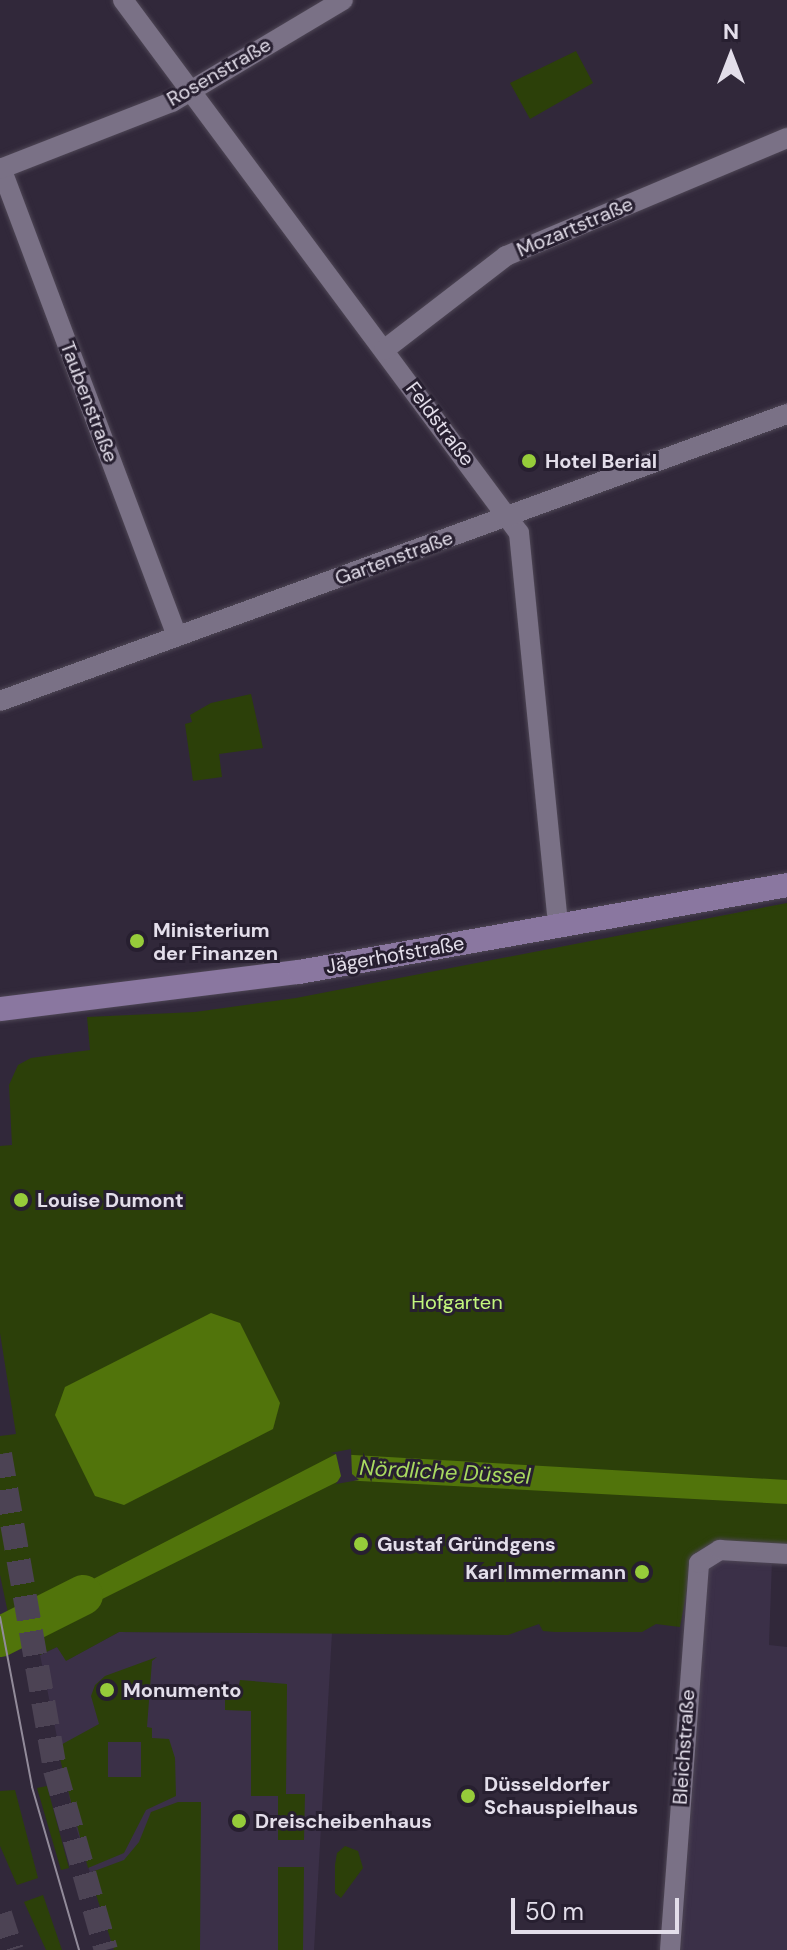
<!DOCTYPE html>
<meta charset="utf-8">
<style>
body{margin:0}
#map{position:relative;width:787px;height:1950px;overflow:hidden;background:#31283a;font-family:"DM Sans",sans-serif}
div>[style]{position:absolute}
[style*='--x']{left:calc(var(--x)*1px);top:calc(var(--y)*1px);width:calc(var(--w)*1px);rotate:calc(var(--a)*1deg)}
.built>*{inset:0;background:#3b3048}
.green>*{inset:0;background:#2c4009}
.water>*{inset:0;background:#51740b}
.pier>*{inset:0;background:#31283a}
.river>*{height:40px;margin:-20px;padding:0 20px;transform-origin:20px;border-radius:20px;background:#51740b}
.secondary-tunnel>*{height:24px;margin-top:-12px;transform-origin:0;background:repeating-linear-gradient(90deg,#4c4354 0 24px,transparent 0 36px)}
.roads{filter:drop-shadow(0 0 2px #4e4655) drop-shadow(0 0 2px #4e4655)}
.street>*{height:20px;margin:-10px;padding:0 10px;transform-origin:10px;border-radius:10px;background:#7a7186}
.secondary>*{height:24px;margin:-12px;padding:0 12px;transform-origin:12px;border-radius:12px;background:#8a77a0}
.tram>*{height:2px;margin:-1px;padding:0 1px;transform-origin:1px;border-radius:1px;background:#928b9a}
.dots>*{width:22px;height:22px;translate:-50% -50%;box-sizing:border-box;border:4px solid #271f30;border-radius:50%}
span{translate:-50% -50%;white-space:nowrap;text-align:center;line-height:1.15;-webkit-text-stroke:6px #271f30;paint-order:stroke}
.street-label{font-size:20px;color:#e3deea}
.poi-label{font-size:20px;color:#e3deea;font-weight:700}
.left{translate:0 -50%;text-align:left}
.right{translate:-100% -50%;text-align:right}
.park-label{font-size:20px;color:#c3f67d}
.water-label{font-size:22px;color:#a8d960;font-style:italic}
.north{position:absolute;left:691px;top:16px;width:80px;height:80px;-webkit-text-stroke:6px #271f30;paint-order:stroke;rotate:0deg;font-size:22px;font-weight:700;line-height:32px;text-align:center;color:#e3deea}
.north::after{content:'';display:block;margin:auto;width:28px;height:36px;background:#e3deea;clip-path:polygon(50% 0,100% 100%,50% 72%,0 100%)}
.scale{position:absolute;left:511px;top:1898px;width:168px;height:36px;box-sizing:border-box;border:4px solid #e3deea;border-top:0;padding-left:10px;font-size:24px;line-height:28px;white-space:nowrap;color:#e3deea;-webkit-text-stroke:6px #271f30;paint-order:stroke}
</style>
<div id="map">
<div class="built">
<div style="clip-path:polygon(709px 1559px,772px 1560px,769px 1645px,787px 1647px,787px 1950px,681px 1950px)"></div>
<div style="clip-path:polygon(119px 1632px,332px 1633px,314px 1950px,114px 1950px,75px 1824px,40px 1655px,57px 1647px,67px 1660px)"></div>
</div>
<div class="green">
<div style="clip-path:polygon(576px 51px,593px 83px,530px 119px,510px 83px)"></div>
<div style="clip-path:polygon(251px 694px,263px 748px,219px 754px,222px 777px,193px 781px,185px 724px,192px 722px,190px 715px,211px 703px)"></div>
<div style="clip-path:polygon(787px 903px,787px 1547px,692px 1563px,680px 1627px,656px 1624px,642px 1632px,555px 1632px,543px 1631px,539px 1624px,508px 1635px,119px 1632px,66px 1661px,57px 1647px,40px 1655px,34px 1621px,12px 1632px,0 1575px,0 1436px,16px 1434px,0 1333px,0 1146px,12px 1145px,9px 1085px,18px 1065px,31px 1058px,90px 1050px,87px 1017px,195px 1012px,296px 998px)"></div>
<div style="clip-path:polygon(evenodd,157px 1657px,152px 1661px,147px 1727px,152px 1728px,152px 1738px,169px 1739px,175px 1758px,176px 1796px,146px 1810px,124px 1853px,88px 1868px,57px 1747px,99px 1724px,91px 1696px,95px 1685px,105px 1676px,157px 1657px,108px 1742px,141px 1742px,141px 1777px,108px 1777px,108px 1742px)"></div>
<div style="clip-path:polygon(240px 1680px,287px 1684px,286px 1794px,305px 1794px,304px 1840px,278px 1840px,278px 1796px,251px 1796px,251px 1711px,225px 1710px,225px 1685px,239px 1685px)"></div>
<div style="clip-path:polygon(47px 1786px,69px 1868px,61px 1870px,37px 1788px)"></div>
<div style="clip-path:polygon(15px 1790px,38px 1878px,17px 1885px,0 1846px,0 1791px)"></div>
<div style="clip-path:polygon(178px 1802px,201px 1802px,200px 1950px,114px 1950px,89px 1873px,124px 1860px,139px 1842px,151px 1812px)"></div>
<div style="clip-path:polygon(345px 1846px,358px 1851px,363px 1868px,341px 1898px,335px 1893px,335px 1865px,337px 1853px)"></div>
<div style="clip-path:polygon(278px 1867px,304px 1867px,303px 1950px,278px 1950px)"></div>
<div style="clip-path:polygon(43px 1895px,62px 1950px,46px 1950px,24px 1902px)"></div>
</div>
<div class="water">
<div style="clip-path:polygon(211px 1313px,240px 1323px,280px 1403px,273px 1429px,124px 1505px,95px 1496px,55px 1415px,65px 1387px)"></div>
<div style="clip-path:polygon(336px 1454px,787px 1480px,787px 1504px,341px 1480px,36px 1632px,33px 1610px)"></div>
</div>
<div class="pier">
<div style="clip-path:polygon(351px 1449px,352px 1474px,359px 1480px,336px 1484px,341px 1476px,336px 1454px,330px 1453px)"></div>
</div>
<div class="river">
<div style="--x:0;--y:1637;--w:93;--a:-26.8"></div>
</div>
<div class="secondary-tunnel">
<div style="--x:0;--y:1454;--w:321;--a:80.1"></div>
<div style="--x:55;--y:1770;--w:187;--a:74.2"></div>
<div style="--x:0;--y:1914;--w:38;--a:72"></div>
</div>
<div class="roads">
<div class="street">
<div style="--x:123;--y:0;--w:664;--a:53.39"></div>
<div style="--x:519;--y:533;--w:395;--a:84.3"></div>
<div style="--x:1;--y:168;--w:500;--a:69.4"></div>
<div style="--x:0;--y:169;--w:185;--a:-21.3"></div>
<div style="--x:172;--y:102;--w:199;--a:-30.8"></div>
<div style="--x:384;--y:350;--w:154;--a:-37.6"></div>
<div style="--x:506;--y:256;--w:305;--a:-22.8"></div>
<div style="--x:0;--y:701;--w:838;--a:-20.04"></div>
<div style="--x:670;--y:1950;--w:388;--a:-85.7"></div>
<div style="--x:699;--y:1563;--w:25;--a:-32"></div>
<div style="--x:720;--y:1550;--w:67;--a:3.4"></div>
</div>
<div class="secondary">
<div style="--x:0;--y:1009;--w:301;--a:-7.1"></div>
<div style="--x:299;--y:972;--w:496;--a:-10.1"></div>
</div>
</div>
<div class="tram">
<div style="--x:0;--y:1617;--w:173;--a:79.3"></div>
<div style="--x:32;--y:1787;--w:170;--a:73.9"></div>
</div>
<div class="dots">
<div style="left:529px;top:461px;background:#96cc3a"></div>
<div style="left:137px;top:941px;background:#96cc3a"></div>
<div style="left:21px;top:1200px;background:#96cc3a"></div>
<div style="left:361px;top:1544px;background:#96cc3a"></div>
<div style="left:642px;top:1572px;background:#96cc3a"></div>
<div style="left:107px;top:1690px;background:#96cc3a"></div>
<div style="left:468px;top:1796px;background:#96cc3a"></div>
<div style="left:239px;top:1821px;background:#96cc3a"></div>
</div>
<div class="street-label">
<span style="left:219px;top:72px;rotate:-30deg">Rosenstraße</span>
<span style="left:575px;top:227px;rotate:-23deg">Mozartstraße</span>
<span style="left:89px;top:402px;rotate:69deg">Taubenstraße</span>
<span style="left:440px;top:424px;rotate:53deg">Feldstraße</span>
<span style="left:394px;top:558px;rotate:-20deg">Gartenstraße</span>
<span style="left:395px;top:955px;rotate:-10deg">Jägerhofstraße</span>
<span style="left:684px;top:1747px;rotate:-86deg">Bleichstraße</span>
</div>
<div class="poi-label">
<span class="left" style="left:545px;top:461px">Hotel Berial</span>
<span class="left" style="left:153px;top:942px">Ministerium<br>der Finanzen</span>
<span class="left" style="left:37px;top:1200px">Louise Dumont</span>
<span class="left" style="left:377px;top:1544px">Gustaf Gründgens</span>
<span class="right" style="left:626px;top:1572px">Karl Immermann</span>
<span class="left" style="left:123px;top:1690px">Monumento</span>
<span class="left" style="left:484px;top:1796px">Düsseldorfer<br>Schauspielhaus</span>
<span class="left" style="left:255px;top:1821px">Dreischeibenhaus</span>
</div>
<div class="park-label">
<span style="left:457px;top:1302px">Hofgarten</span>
</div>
<div class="water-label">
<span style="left:445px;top:1472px;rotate:3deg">Nördliche Düssel</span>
</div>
<div class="north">N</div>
<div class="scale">50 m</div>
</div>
